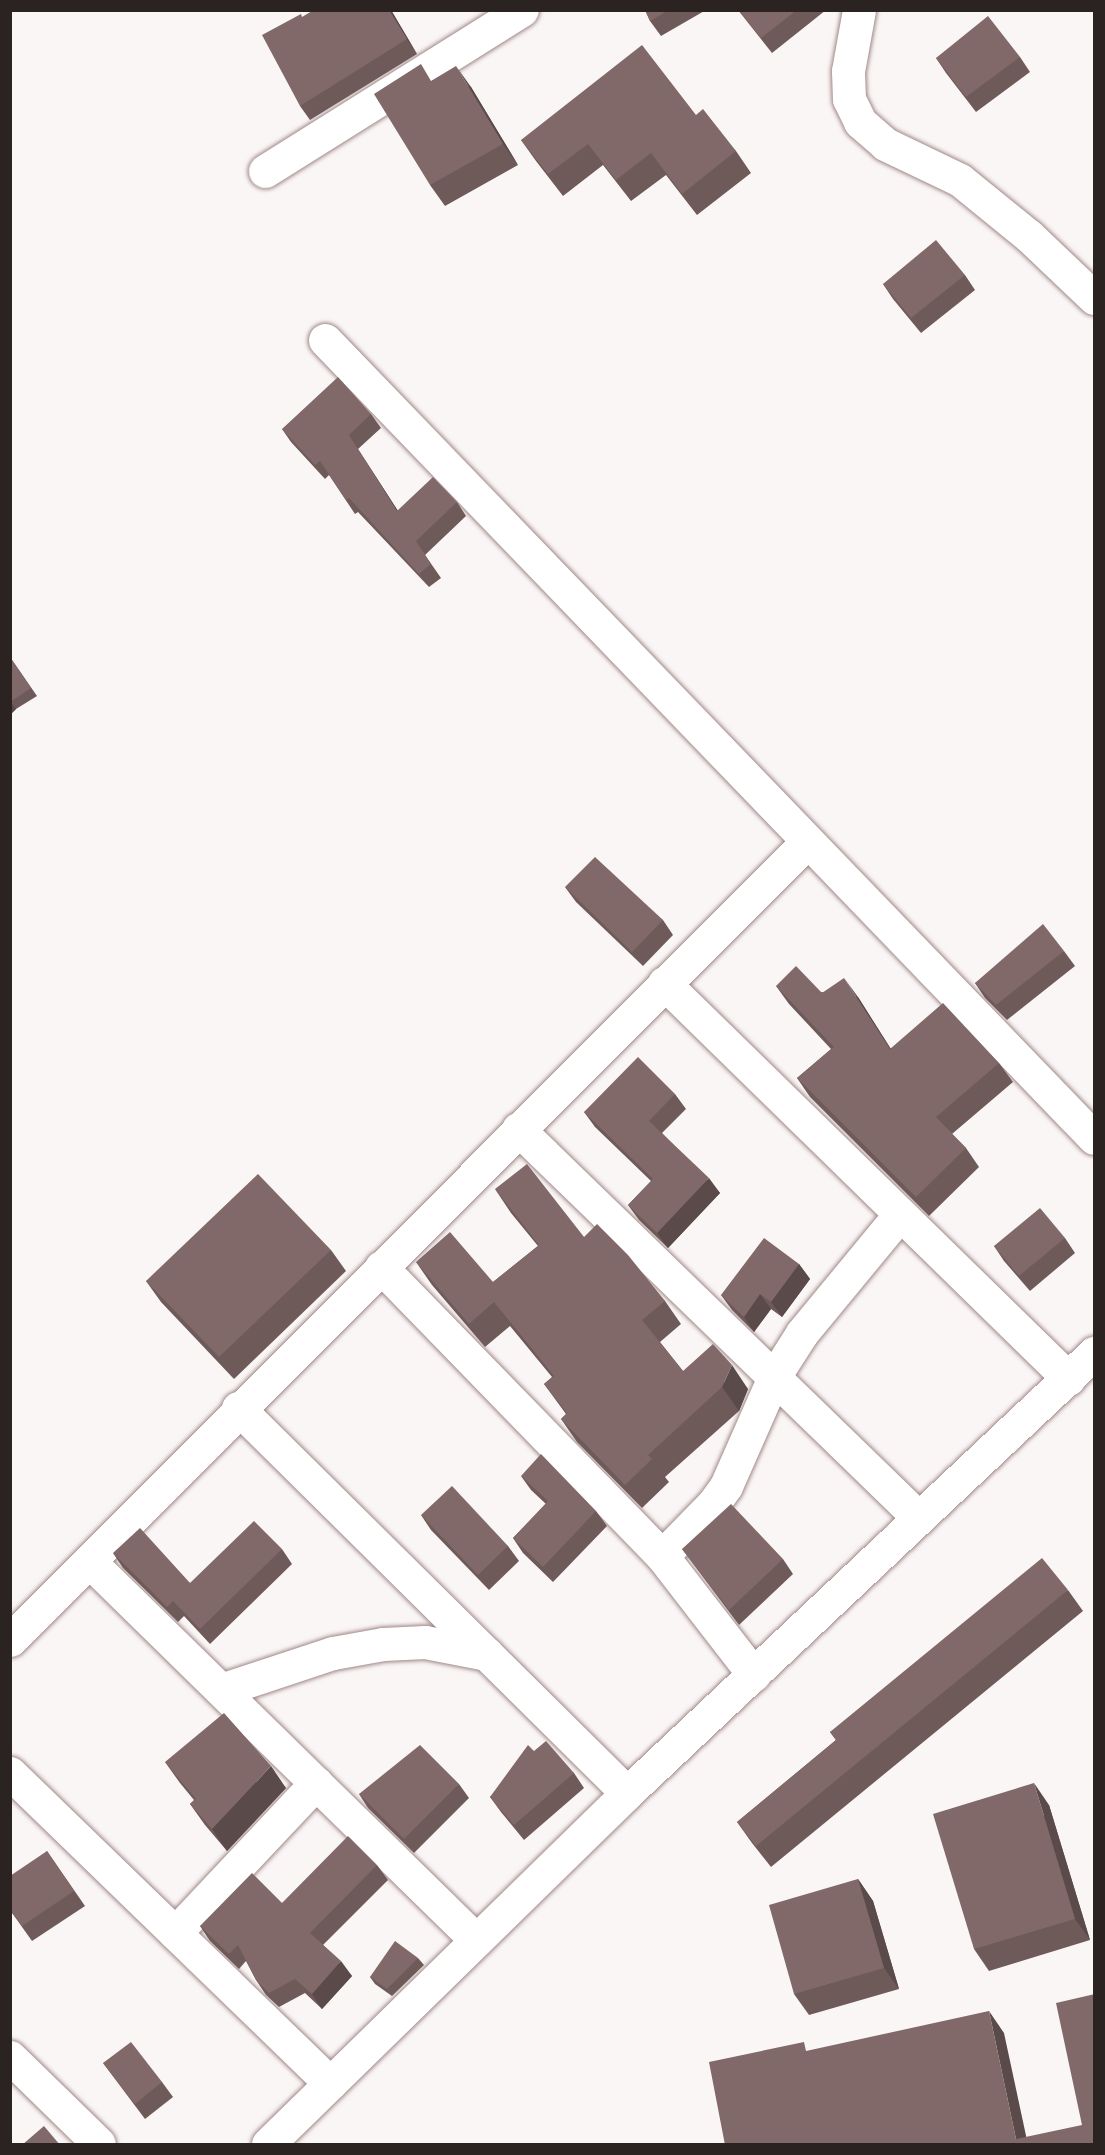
<!DOCTYPE html>
<style>
body{margin:0}
#map{position:relative;width:1105px;height:2155px;overflow:hidden;background:#fbf6f6;font-family:Ubuntu,sans-serif}
div>[style]{position:absolute}
[style*='--x']{left:calc(var(--x)*1px);top:calc(var(--y)*1px);width:calc(var(--w)*1px);rotate:calc(var(--a)*1deg)}
.roads{filter:drop-shadow(0 0 2px #a08887) drop-shadow(0 0 2px #a08887)}
.street>*{height:33px;margin:-16.5px;padding:0 16.5px;transform-origin:16.5px;border-radius:16.5px;background:#fff}
.wall>*{inset:0;background:#6e5a59}
.shaded-wall>*{inset:0;background:#5a4a49}
.building>*{inset:0;background:#806968}
span{translate:-50% -50%;white-space:nowrap;text-align:center;line-height:1.15;-webkit-text-stroke:6px #fff;paint-order:stroke}
.frame{position:absolute;inset:0;border:12px solid #2b2222;pointer-events:none}
</style>
<div id="map">
<div class="roads">
<div class="street">
<div style="--x:859;--y:10;--w:62;--a:100.2"></div>
<div style="--x:848;--y:71;--w:28;--a:88"></div>
<div style="--x:849;--y:99;--w:25;--a:64"></div>
<div style="--x:860;--y:122;--w:33;--a:41"></div>
<div style="--x:885;--y:144;--w:83;--a:25.6"></div>
<div style="--x:960;--y:180;--w:89;--a:39.1"></div>
<div style="--x:1029;--y:236;--w:90;--a:43.6"></div>
<div style="--x:265;--y:171;--w:303;--a:-32.1"></div>
<div style="--x:325;--y:340;--w:1108;--a:46.06"></div>
<div style="--x:664;--y:983;--w:566;--a:44.36"></div>
<div style="--x:518;--y:1129;--w:557;--a:44.13"></div>
<div style="--x:381;--y:1267;--w:403;--a:45.8"></div>
<div style="--x:662;--y:1556;--w:150;--a:52.3"></div>
<div style="--x:238;--y:1408;--w:547;--a:44.7"></div>
<div style="--x:662;--y:1556;--w:73;--a:-45.6"></div>
<div style="--x:713;--y:1504;--w:22;--a:-54"></div>
<div style="--x:726;--y:1486;--w:119;--a:-66.2"></div>
<div style="--x:774;--y:1377;--w:52;--a:-57.5"></div>
<div style="--x:802;--y:1333;--w:154;--a:-50.5"></div>
<div style="--x:89;--y:1561;--w:542;--a:44.4"></div>
<div style="--x:10;--y:1640;--w:1129;--a:-45.04"></div>
<div style="--x:221;--y:1690;--w:118;--a:-18.3"></div>
<div style="--x:333;--y:1653;--w:51;--a:-10.2"></div>
<div style="--x:383;--y:1644;--w:42;--a:-2.7"></div>
<div style="--x:425;--y:1642;--w:63;--a:11"></div>
<div style="--x:10;--y:1773;--w:446;--a:44.1"></div>
<div style="--x:175;--y:1933;--w:206;--a:-46.8"></div>
<div style="--x:10;--y:2057;--w:124;--a:44.3"></div>
<div style="--x:268;--y:2144;--w:502;--a:-44.35"></div>
<div style="--x:627;--y:1793;--w:642;--a:-43.29"></div>
</div>
</div>
<div class="wall">
<div style="clip-path:polygon(314px 10px,391px 10px,417px 54px,310px 120px,300px 106px,303px 17px)"></div>
<div style="clip-path:polygon(645px 10px,706px 10px,661px 36px,650px 21px)"></div>
<div style="clip-path:polygon(738px 10px,826px 10px,772px 53px)"></div>
<div style="clip-path:polygon(1020px 57px,1030px 72px,976px 112px,946px 73px,936px 58px)"></div>
<div style="clip-path:polygon(432px 80px,471px 87px,518px 165px,445px 206px,430px 185px)"></div>
<div style="clip-path:polygon(696px 115px,736px 151px,751px 173px,697px 215px,666px 175px,631px 201px,603px 165px,563px 196px,536px 161px,521px 140px)"></div>
<div style="clip-path:polygon(965px 275px,975px 290px,921px 333px,893px 299px,883px 284px)"></div>
<div style="clip-path:polygon(371px 414px,381px 428px,358px 449px,398px 511px,457px 502px,466px 516px,425px 555px,441px 578px,429px 587px,358px 512px,355px 514px,329px 475px,325px 479px,291px 442px,282px 429px)"></div>
<div style="clip-path:polygon(10px 657px,37px 696px,16px 709px,10px 715px)"></div>
<div style="clip-path:polygon(565px 887px,663px 920px,673px 935px,643px 966px,576px 902px)"></div>
<div style="clip-path:polygon(1064px 951px,1075px 966px,1007px 1020px,985px 998px,975px 983px)"></div>
<div style="clip-path:polygon(776px 986px,858px 997px,890px 1048px,999px 1063px,1013px 1082px,952px 1134px,966px 1148px,979px 1167px,929px 1216px,810px 1097px,797px 1078px,831px 1049px,789px 1004px)"></div>
<div style="clip-path:polygon(675px 1094px,686px 1109px,662px 1133px,720px 1193px,668px 1248px,639px 1220px,628px 1205px,651px 1181px,595px 1127px,584px 1112px)"></div>
<div style="clip-path:polygon(495px 1189px,584px 1237px,665px 1301px,681px 1324px,660px 1342px,683px 1371px,748px 1389px,739px 1411px,665px 1477px,669px 1482px,642px 1508px,577px 1442px,561px 1419px,566px 1414px,544px 1384px,552px 1377px,510px 1326px,485px 1347px,432px 1285px,416px 1262px,493px 1282px,538px 1246px,511px 1213px)"></div>
<div style="clip-path:polygon(1065px 1238px,1075px 1253px,1030px 1291px,1004px 1261px,994px 1246px)"></div>
<div style="clip-path:polygon(331px 1250px,346px 1271px,234px 1379px,161px 1302px,146px 1281px)"></div>
<div style="clip-path:polygon(799px 1264px,810px 1279px,782px 1317px,771px 1309px,754px 1332px,732px 1310px,721px 1295px)"></div>
<div style="clip-path:polygon(521px 1476px,596px 1511px,607px 1526px,553px 1582px,523px 1553px,513px 1538px,546px 1504px,531px 1490px)"></div>
<div style="clip-path:polygon(421px 1515px,508px 1546px,519px 1561px,489px 1590px,431px 1530px)"></div>
<div style="clip-path:polygon(282px 1549px,292px 1564px,210px 1644px,184px 1616px,178px 1622px,123px 1568px,113px 1553px,190px 1583px)"></div>
<div style="clip-path:polygon(682px 1549px,783px 1559px,793px 1574px,739px 1625px)"></div>
<div style="clip-path:polygon(1068px 1590px,1083px 1611px,771px 1867px,752px 1843px,737px 1822px,836px 1740px,830px 1732px)"></div>
<div style="clip-path:polygon(534px 1751px,574px 1773px,584px 1788px,524px 1840px,501px 1812px,490px 1797px)"></div>
<div style="clip-path:polygon(165px 1762px,286px 1788px,227px 1851px,205px 1825px,190px 1804px,194px 1800px,180px 1783px)"></div>
<div style="clip-path:polygon(459px 1784px,469px 1798px,414px 1853px,368px 1808px,359px 1794px)"></div>
<div style="clip-path:polygon(1049px 1805px,1090px 1940px,989px 1971px,974px 1949px)"></div>
<div style="clip-path:polygon(47px 1851px,85px 1906px,32px 1941px,10px 1910px)"></div>
<div style="clip-path:polygon(377px 1865px,388px 1880px,323px 1945px,352px 1976px,322px 2009px,305px 1993px,279px 2007px,266px 1995px,256px 1980px,246px 1961px,239px 1969px,210px 1941px,200px 1926px,282px 1903px)"></div>
<div style="clip-path:polygon(858px 1879px,873px 1901px,899px 1989px,809px 2015px,794px 1994px)"></div>
<div style="clip-path:polygon(418px 1958px,424px 1965px,392px 1996px,375px 1984px,370px 1977px)"></div>
<div style="clip-path:polygon(103px 2063px,162px 2082px,173px 2097px,145px 2119px)"></div>
</div>
<div class="shaded-wall">
<div style="clip-path:polygon(389px 10px,391px 10px,417px 54px,407px 39px)"></div>
<div style="clip-path:polygon(456px 66px,471px 87px,518px 165px,503px 144px)"></div>
<div style="clip-path:polygon(349px 435px,358px 449px,407px 525px,397px 511px)"></div>
<div style="clip-path:polygon(10px 702px,16px 709px,10px 715px)"></div>
<div style="clip-path:polygon(844px 978px,858px 997px,903px 1068px,890px 1049px)"></div>
<div style="clip-path:polygon(709px 1178px,720px 1193px,668px 1248px,657px 1233px)"></div>
<div style="clip-path:polygon(799px 1264px,810px 1279px,782px 1317px,771px 1302px)"></div>
<div style="clip-path:polygon(760px 1294px,771px 1309px,754px 1332px,744px 1317px)"></div>
<div style="clip-path:polygon(732px 1365px,748px 1389px,739px 1411px,722px 1387px)"></div>
<div style="clip-path:polygon(271px 1766px,286px 1788px,227px 1851px,212px 1829px)"></div>
<div style="clip-path:polygon(1034px 1783px,1049px 1805px,1090px 1940px,1075px 1919px)"></div>
<div style="clip-path:polygon(858px 1879px,873px 1901px,899px 1989px,884px 1968px)"></div>
<div style="clip-path:polygon(341px 1961px,352px 1976px,322px 2009px,312px 1994px)"></div>
<div style="clip-path:polygon(989px 2011px,1004px 2033px,1028px 2145px,1016px 2139px)"></div>
</div>
<div class="building">
<div style="clip-path:polygon(314px 10px,389px 10px,407px 39px,300px 106px,262px 35px,301px 14px,302px 17px)"></div>
<div style="clip-path:polygon(645px 10px,669px 10px,650px 21px)"></div>
<div style="clip-path:polygon(739px 10px,797px 10px,761px 38px)"></div>
<div style="clip-path:polygon(988px 16px,1020px 57px,966px 97px,936px 58px)"></div>
<div style="clip-path:polygon(642px 45px,696px 115px,703px 109px,736px 151px,682px 194px,651px 153px,616px 180px,588px 144px,548px 174px,521px 140px)"></div>
<div style="clip-path:polygon(421px 64px,431px 81px,456px 66px,503px 144px,430px 185px,374px 94px)"></div>
<div style="clip-path:polygon(936px 240px,965px 275px,911px 318px,883px 284px)"></div>
<div style="clip-path:polygon(338px 377px,371px 414px,349px 435px,397px 511px,433px 477px,457px 502px,416px 541px,431px 564px,419px 574px,349px 498px,346px 500px,320px 461px,315px 465px,282px 429px)"></div>
<div style="clip-path:polygon(10px 657px,31px 688px,10px 702px)"></div>
<div style="clip-path:polygon(595px 857px,663px 920px,632px 952px,565px 887px)"></div>
<div style="clip-path:polygon(1043px 924px,1064px 951px,996px 1005px,975px 983px)"></div>
<div style="clip-path:polygon(796px 966px,822px 993px,844px 978px,890px 1049px,943px 1003px,999px 1063px,936px 1117px,966px 1148px,916px 1197px,797px 1078px,834px 1047px,776px 986px)"></div>
<div style="clip-path:polygon(638px 1057px,675px 1094px,649px 1121px,709px 1178px,657px 1233px,628px 1205px,653px 1179px,584px 1112px)"></div>
<div style="clip-path:polygon(527px 1164px,584px 1237px,597px 1224px,628px 1255px,665px 1301px,642px 1320px,683px 1371px,713px 1344px,732px 1365px,722px 1387px,648px 1455px,652px 1459px,625px 1485px,561px 1419px,567px 1413px,544px 1384px,554px 1376px,494px 1302px,469px 1324px,416px 1262px,450px 1232px,493px 1282px,539px 1245px,495px 1189px)"></div>
<div style="clip-path:polygon(258px 1174px,331px 1250px,219px 1357px,146px 1281px)"></div>
<div style="clip-path:polygon(1040px 1208px,1065px 1238px,1019px 1276px,994px 1246px)"></div>
<div style="clip-path:polygon(764px 1238px,799px 1264px,771px 1302px,760px 1294px,744px 1317px,721px 1295px)"></div>
<div style="clip-path:polygon(541px 1454px,596px 1511px,543px 1567px,513px 1538px,548px 1501px,521px 1476px)"></div>
<div style="clip-path:polygon(452px 1486px,508px 1546px,478px 1575px,421px 1515px)"></div>
<div style="clip-path:polygon(731px 1504px,783px 1559px,729px 1610px,682px 1549px)"></div>
<div style="clip-path:polygon(254px 1521px,282px 1549px,200px 1629px,173px 1601px,167px 1607px,113px 1553px,140px 1528px,190px 1583px)"></div>
<div style="clip-path:polygon(1042px 1558px,1068px 1590px,756px 1846px,737px 1822px,836px 1740px,830px 1732px)"></div>
<div style="clip-path:polygon(224px 1713px,271px 1766px,212px 1829px,190px 1804px,196px 1799px,165px 1762px)"></div>
<div style="clip-path:polygon(546px 1741px,574px 1773px,514px 1825px,490px 1797px,528px 1745px,534px 1751px)"></div>
<div style="clip-path:polygon(420px 1745px,459px 1784px,404px 1839px,359px 1794px)"></div>
<div style="clip-path:polygon(1034px 1783px,1075px 1919px,974px 1949px,933px 1814px)"></div>
<div style="clip-path:polygon(348px 1836px,377px 1865px,310px 1933px,341px 1961px,312px 1994px,295px 1979px,269px 1993px,256px 1980px,238px 1945px,229px 1954px,200px 1926px,252px 1873px,282px 1903px)"></div>
<div style="clip-path:polygon(47px 1851px,74px 1891px,22px 1926px,10px 1910px,10px 1876px)"></div>
<div style="clip-path:polygon(858px 1879px,884px 1968px,794px 1994px,769px 1905px)"></div>
<div style="clip-path:polygon(395px 1941px,418px 1958px,387px 1989px,370px 1977px)"></div>
<div style="clip-path:polygon(1095px 1994px,1095px 2145px,725px 2145px,709px 2062px,804px 2042px,806px 2051px,989px 2011px,1016px 2139px,1082px 2125px,1056px 2003px)"></div>
<div style="clip-path:polygon(131px 2042px,162px 2082px,135px 2104px,103px 2063px)"></div>
<div style="clip-path:polygon(44px 2126px,60px 2145px,22px 2145px)"></div>
</div>
<div class="frame"></div>
</div>
